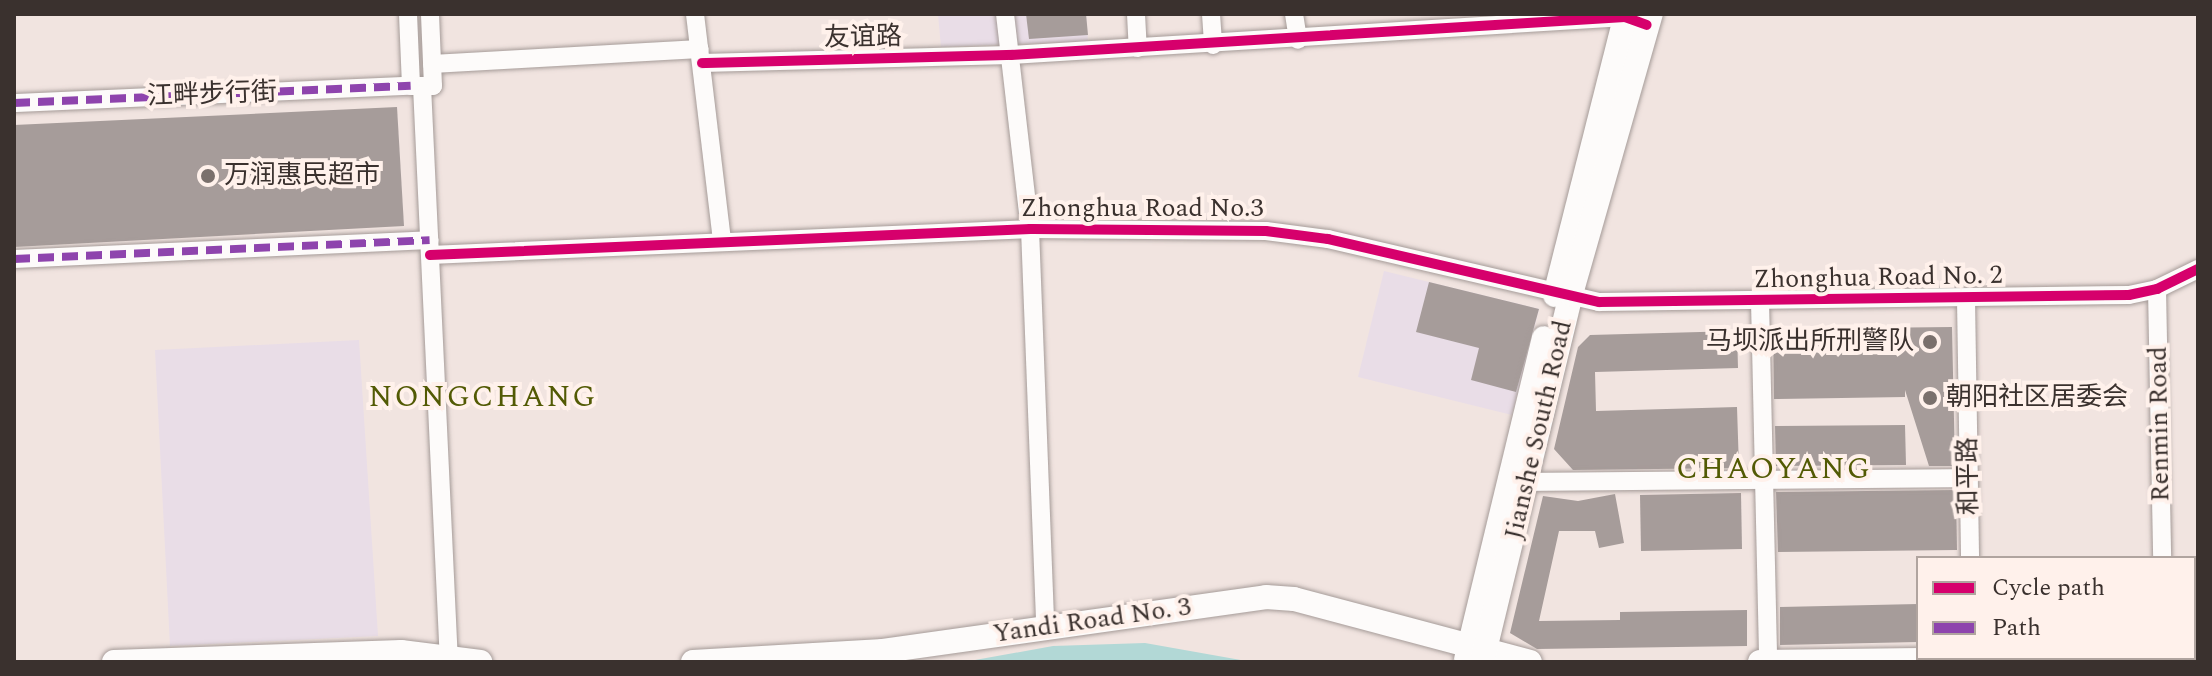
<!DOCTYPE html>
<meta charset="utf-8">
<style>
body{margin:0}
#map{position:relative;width:2212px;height:676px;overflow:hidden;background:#f1e4e0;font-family:Spectral,"Noto Sans SC",serif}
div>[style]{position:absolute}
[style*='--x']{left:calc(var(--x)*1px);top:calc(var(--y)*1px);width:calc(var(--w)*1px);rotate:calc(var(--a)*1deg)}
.commercial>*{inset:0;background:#e9dde7}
.water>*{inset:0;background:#b2d8d6}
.building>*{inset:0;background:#a69c9a}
.roads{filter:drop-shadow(0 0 2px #a59b98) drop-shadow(0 0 2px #a59b98)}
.minor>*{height:18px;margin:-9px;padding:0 9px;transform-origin:9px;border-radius:9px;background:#fdfbfa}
.major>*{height:24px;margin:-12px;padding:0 12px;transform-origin:12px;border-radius:12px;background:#fdfbfa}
.quiet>*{height:8px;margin-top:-4px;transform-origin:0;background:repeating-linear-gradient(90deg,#8e44ad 0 16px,transparent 0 24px)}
.cycleway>*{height:10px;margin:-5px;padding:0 5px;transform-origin:5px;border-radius:5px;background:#d6006c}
.dots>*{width:22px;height:22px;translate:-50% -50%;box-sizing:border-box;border:4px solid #fff1eb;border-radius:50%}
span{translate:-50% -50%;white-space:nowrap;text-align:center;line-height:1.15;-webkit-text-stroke:8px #fff1eb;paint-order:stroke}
.street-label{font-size:26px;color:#3a312e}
.poi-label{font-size:26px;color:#3a312e}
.left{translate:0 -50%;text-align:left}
.right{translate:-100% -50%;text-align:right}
.quarter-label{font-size:30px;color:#525a04;letter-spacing:2px}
.frame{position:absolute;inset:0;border:16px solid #3a312e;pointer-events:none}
.legend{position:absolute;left:1916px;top:556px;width:280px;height:104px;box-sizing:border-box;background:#fff1eb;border:2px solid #b0a49f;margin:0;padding:10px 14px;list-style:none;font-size:24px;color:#3a312e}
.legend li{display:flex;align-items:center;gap:16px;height:40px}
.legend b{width:40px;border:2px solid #b0a49f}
</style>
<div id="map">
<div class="commercial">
<div style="clip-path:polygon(938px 14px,1086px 14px,1088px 41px,941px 47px)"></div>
<div style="clip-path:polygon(1384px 271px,1539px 309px,1512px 415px,1358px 377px)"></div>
<div style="clip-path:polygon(359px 340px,378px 636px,170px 646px,155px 350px)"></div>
</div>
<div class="water">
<div style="clip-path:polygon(1145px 643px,1252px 662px,964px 662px,1053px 646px)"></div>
</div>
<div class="building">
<div style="clip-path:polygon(1026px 14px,1086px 14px,1088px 35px,1029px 39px)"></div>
<div style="clip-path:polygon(397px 107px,404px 226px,14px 247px,14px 125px)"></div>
<div style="clip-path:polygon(1429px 282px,1539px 309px,1516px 392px,1471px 380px,1479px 348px,1416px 332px)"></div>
<div style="clip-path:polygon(1952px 327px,1955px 466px,1929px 466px,1905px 390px,1905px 397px,1774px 399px,1773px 329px)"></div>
<div style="clip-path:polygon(1737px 331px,1738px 368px,1595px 372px,1596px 411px,1737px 407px,1739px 468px,1573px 470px,1554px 449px,1578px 347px,1590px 335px)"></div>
<div style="clip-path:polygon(1905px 425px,1906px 465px,1776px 466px,1775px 426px)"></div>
<div style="clip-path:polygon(1956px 490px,1957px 550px,1778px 552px,1776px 492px)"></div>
<div style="clip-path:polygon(1741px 493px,1742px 549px,1641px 551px,1640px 495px)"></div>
<div style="clip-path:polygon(1615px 494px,1624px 543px,1599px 548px,1595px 531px,1559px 531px,1539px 621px,1620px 620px,1620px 612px,1747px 610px,1747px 646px,1537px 649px,1510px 633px,1543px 496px,1578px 501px)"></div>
<div style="clip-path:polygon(1918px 604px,1918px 642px,1780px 645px,1780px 607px)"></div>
</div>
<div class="roads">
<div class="minor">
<div style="--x:408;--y:14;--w:72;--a:87.6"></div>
<div style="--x:411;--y:86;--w:22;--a:0"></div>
<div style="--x:433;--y:86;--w:72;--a:-92.4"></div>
<div style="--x:695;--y:14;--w:229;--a:83.2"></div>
<div style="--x:1005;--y:14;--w:216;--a:83.4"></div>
<div style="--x:1030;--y:229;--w:399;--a:87.8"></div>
<div style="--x:1136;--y:14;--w:34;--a:87"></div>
<div style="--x:1211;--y:14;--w:31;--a:86"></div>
<div style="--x:1294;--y:14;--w:26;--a:81"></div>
<div style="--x:702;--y:63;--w:309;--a:-1.5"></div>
<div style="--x:1011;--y:55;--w:615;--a:-3.54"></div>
<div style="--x:1625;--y:17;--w:13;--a:18"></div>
<div style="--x:432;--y:64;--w:268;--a:-3.2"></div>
<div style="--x:422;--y:86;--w:577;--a:87.32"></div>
<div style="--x:14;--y:103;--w:397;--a:-2.5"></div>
<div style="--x:430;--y:255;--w:601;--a:-2.48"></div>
<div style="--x:1030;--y:229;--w:236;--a:0.5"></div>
<div style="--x:1266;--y:231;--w:63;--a:7.4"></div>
<div style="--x:1328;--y:239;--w:278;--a:13.1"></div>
<div style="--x:1599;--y:302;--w:530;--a:-0.76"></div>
<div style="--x:2129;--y:295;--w:29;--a:-12"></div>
<div style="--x:2157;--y:289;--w:46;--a:-26"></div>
<div style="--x:14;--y:259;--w:416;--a:-2.6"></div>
<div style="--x:2157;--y:289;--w:269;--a:88.9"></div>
<div style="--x:1966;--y:299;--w:259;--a:89.1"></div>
<div style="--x:1760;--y:301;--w:361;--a:88.7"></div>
<div style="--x:1527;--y:482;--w:442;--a:-0.5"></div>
</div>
<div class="major">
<div style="--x:1555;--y:295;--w:290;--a:-75.8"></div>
<div style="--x:2194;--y:656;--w:4;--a:0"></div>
<div style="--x:1466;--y:660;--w:331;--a:-76.4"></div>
<div style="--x:114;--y:662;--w:287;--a:-2"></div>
<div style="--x:401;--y:652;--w:80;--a:7.2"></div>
<div style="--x:693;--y:662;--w:190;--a:-3.3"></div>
<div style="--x:883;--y:651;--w:387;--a:-8"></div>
<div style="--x:1266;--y:597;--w:28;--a:4"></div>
<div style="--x:1294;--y:599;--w:244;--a:14.9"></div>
<div style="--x:1482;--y:662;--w:379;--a:-76.4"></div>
<div style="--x:1571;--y:294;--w:291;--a:-74.1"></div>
<div style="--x:1760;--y:662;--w:339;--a:-0.7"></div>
</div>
</div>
<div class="quiet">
<div style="--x:14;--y:103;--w:397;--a:-2.5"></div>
<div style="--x:14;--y:259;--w:416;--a:-2.6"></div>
</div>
<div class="cycleway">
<div style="--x:702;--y:63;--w:309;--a:-1.5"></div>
<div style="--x:1011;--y:55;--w:615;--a:-3.54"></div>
<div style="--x:1625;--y:17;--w:23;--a:20"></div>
<div style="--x:430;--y:255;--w:601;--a:-2.48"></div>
<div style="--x:1030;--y:229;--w:236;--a:0.5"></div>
<div style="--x:1266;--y:231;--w:63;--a:7.4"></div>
<div style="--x:1328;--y:239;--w:278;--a:13.1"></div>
<div style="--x:1599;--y:302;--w:530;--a:-0.76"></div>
<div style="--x:2129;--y:295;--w:29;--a:-12"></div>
<div style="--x:2157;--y:289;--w:46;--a:-26"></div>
</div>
<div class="dots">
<div style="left:208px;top:176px;background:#7a706c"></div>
<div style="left:1930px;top:342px;background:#7a706c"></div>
<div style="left:1930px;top:398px;background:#7a706c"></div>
</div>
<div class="street-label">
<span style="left:863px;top:38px;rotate:-1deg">友谊路</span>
<span style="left:212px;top:95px;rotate:-2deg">江畔步行街</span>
<span style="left:1142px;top:209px">Zhonghua Road No.3</span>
<span style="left:1878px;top:278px;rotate:-1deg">Zhonghua Road No. 2</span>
<span style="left:2160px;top:424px;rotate:-91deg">Renmin Road</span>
<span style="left:1539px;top:430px;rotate:-77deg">Jianshe South Road</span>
<span style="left:1969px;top:476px;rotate:-91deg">和平路</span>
<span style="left:1092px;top:621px;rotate:-8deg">Yandi Road No. 3</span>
</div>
<div class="poi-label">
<span class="left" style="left:224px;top:176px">万润惠民超市</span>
<span class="right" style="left:1914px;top:342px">马坝派出所刑警队</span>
<span class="left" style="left:1946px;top:398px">朝阳社区居委会</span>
</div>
<div class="quarter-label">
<span style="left:483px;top:397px">NONGCHANG</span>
<span style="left:1774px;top:469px">CHAOYANG</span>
</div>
<div class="frame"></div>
<ul class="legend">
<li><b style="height:10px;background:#d6006c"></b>Cycle path</li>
<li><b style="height:10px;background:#8e44ad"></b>Path</li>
</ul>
</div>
